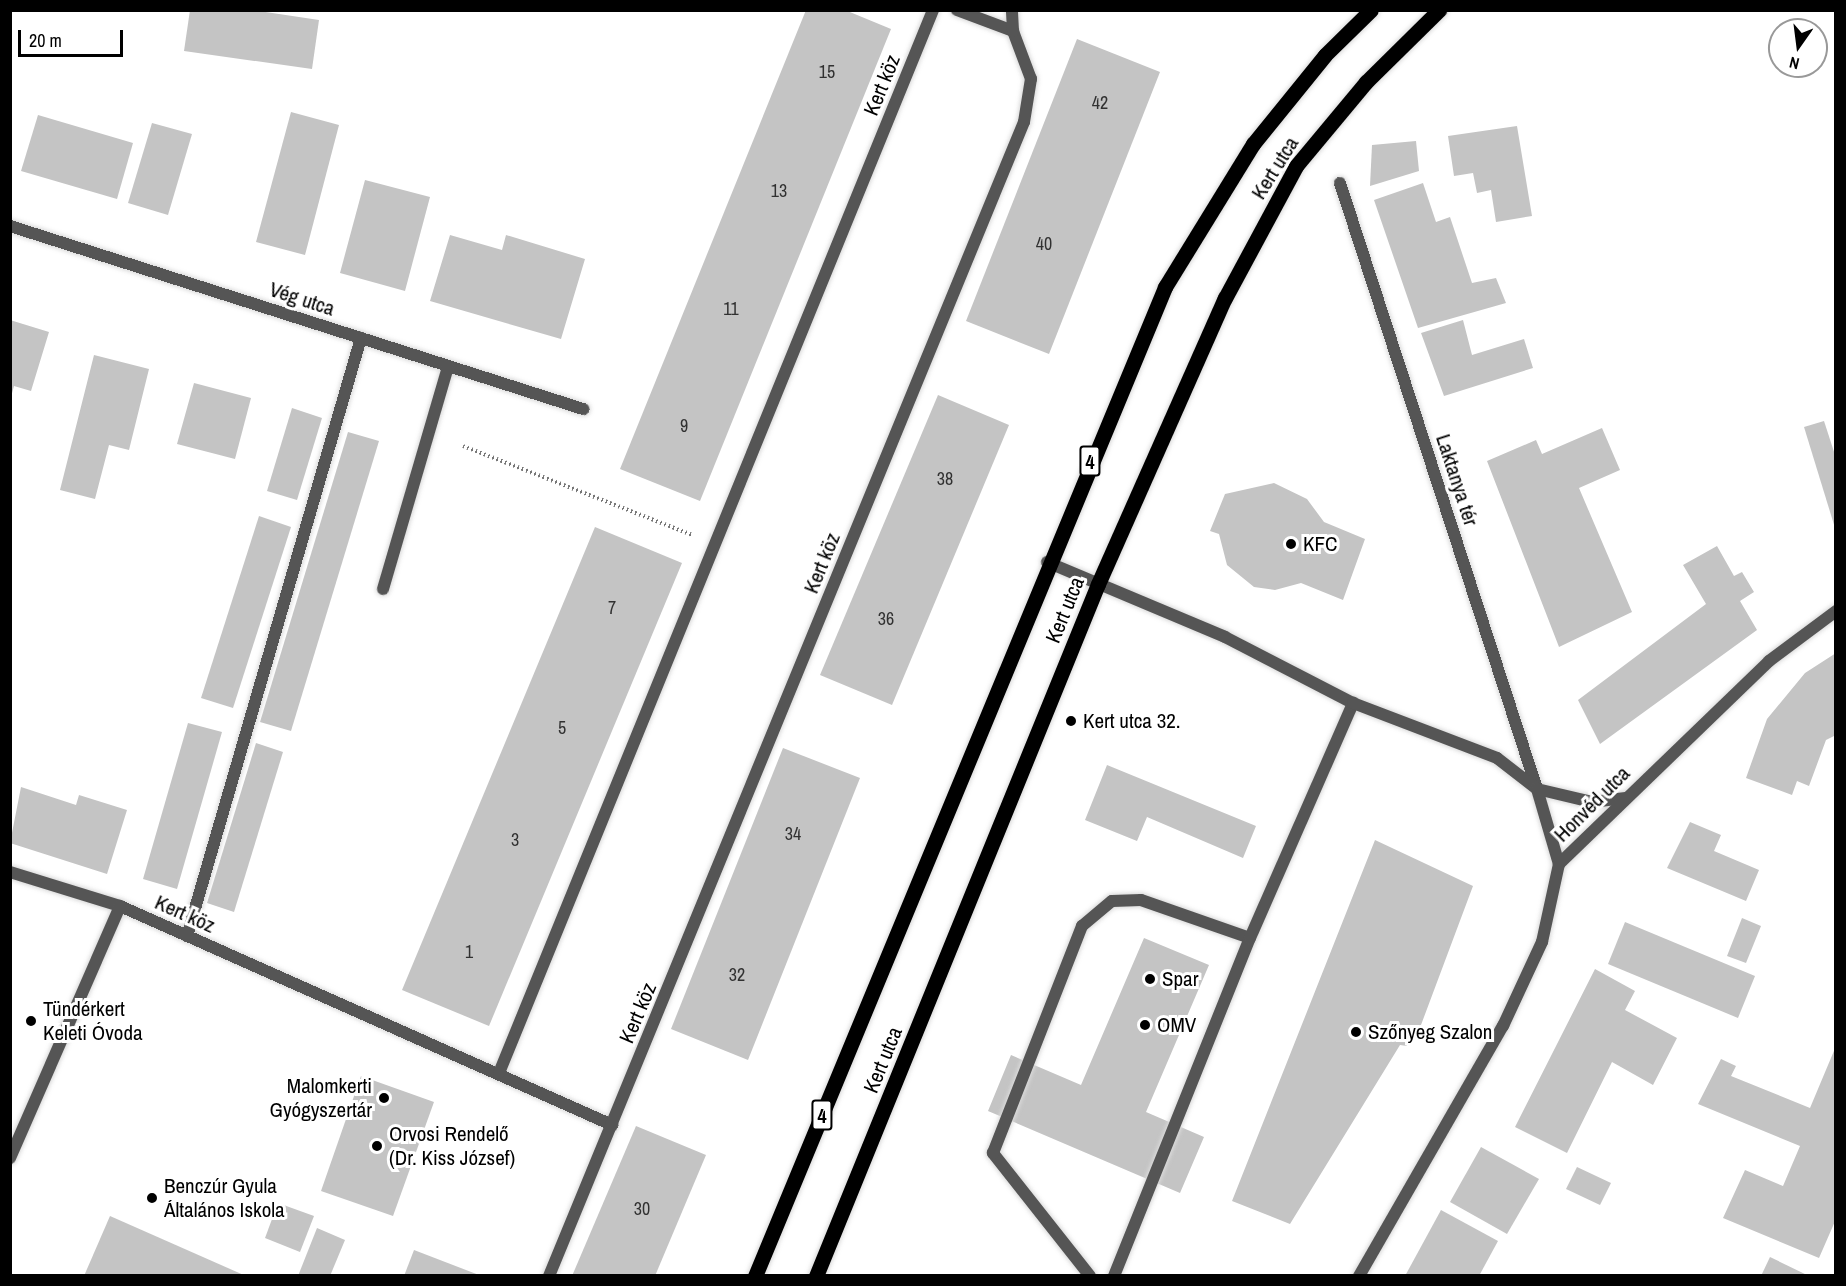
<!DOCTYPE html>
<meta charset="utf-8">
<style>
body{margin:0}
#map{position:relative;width:1846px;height:1286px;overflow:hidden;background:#fff;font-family:"Archivo Narrow",sans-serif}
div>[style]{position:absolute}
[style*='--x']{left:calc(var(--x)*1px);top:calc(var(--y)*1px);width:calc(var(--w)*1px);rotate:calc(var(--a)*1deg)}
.building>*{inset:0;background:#c4c4c4}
.path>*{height:4px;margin-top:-2px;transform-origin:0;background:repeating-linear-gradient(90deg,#777 0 1.5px,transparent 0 4.5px)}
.roads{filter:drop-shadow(0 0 2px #dbdbdb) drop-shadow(0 0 2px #dbdbdb)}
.service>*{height:12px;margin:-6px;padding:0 6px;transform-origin:6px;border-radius:6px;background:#555}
.minor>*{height:12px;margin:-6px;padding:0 6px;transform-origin:6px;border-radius:6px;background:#555}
.primary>*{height:15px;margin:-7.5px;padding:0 7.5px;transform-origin:7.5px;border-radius:7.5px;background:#000}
.dots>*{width:16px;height:16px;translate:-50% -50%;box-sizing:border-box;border:3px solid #fff;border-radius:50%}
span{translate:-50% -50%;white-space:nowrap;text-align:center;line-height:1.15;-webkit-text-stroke:6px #fff;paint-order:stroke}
.number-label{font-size:18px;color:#313131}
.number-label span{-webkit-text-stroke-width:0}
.shield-label span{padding:2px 4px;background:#fff;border:2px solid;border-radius:4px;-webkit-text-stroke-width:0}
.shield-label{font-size:20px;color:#000;font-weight:700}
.street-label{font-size:21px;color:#000}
.poi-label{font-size:21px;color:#000}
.left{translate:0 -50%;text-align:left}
.right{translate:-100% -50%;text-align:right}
.frame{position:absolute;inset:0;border:12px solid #000;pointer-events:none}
.north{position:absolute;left:1768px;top:18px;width:60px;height:60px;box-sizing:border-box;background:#fff;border:2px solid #999;border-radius:50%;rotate:194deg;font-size:16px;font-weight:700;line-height:24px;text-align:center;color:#000}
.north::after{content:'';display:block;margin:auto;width:21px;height:27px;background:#000;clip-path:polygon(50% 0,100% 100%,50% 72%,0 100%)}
.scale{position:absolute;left:18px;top:30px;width:105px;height:27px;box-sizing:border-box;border:3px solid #000;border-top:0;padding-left:8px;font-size:18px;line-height:21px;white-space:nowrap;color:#000;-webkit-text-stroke:4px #fff;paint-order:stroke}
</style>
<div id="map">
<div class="building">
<div style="clip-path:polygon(190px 10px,253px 10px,319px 20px,312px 69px,184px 51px)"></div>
<div style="clip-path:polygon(806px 10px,845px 10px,891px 29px,700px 501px,620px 469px)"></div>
<div style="clip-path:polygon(1077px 39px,1160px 72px,1049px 354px,966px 321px)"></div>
<div style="clip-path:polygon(291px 112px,339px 125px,305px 255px,256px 242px)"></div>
<div style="clip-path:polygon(38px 115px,133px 143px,117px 199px,21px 171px)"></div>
<div style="clip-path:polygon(152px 123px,192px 134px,168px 215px,128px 203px)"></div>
<div style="clip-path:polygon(1517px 126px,1532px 216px,1496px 222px,1491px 190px,1477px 193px,1473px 173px,1454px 176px,1448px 136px)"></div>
<div style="clip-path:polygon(1416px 141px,1419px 171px,1370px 186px,1372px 145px)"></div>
<div style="clip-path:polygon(365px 180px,430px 197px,405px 291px,340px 273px)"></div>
<div style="clip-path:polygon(1423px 183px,1436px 222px,1450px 217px,1472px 283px,1496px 278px,1506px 303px,1418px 328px,1374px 200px)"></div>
<div style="clip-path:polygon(450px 235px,502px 250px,506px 235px,585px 259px,561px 339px,430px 301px)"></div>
<div style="clip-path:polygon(10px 320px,49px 332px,31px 391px,14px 386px,11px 397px)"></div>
<div style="clip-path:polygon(1463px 320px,1472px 355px,1524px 339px,1533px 368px,1444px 396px,1421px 333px)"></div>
<div style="clip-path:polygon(94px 355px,149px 369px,129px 450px,109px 445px,95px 499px,60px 490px)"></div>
<div style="clip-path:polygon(194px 383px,251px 398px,235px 459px,177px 444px)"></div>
<div style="clip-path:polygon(938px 395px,1009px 425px,892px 705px,820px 675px)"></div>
<div style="clip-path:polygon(292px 408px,322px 418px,297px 500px,267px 491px)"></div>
<div style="clip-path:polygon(1824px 421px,1836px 458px,1835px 528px,1804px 427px)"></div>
<div style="clip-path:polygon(1602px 428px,1620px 470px,1579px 488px,1632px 612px,1559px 647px,1487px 461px,1536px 440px,1542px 454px)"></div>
<div style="clip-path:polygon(348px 432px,379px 441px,291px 731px,260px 722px)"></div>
<div style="clip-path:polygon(1274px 483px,1307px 499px,1324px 522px,1365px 539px,1343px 600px,1301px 583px,1275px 590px,1254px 587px,1227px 565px,1219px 534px,1210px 531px,1225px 494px)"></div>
<div style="clip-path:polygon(259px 516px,291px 527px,233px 708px,201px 698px)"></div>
<div style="clip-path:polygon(595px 527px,682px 563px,489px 1026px,402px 990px)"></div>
<div style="clip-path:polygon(1717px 546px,1734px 576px,1742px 572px,1754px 592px,1740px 601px,1757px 630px,1600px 744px,1578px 700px,1706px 604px,1683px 565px)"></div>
<div style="clip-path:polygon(1836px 653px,1836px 735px,1826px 740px,1809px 786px,1797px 781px,1792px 795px,1746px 778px,1767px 719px,1805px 673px)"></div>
<div style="clip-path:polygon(188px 723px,222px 732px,177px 889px,143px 879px)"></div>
<div style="clip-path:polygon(256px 743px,283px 752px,234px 912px,207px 903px)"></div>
<div style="clip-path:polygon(783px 748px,860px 778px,748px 1060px,671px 1029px)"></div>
<div style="clip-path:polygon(1107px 765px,1256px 826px,1243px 858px,1147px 817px,1137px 841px,1085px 820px)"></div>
<div style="clip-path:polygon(21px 787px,76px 805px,79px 795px,127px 810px,107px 874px,10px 843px)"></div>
<div style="clip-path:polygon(1690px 822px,1721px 835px,1714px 851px,1759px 870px,1746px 901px,1667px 868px)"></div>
<div style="clip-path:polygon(1375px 840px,1473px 886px,1418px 1033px,1413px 1031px,1407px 1046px,1400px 1045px,1290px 1224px,1232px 1201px)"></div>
<div style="clip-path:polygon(1742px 918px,1761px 926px,1746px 963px,1727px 956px)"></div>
<div style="clip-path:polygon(1625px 922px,1755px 976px,1738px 1018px,1608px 964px)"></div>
<div style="clip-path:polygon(1144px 938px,1209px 965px,1146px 1112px,1204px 1137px,1180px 1193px,988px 1111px,1011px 1055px,1081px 1085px)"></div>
<div style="clip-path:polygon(1595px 969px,1635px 991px,1625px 1010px,1677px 1038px,1653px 1085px,1612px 1062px,1567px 1153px,1515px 1127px)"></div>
<div style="clip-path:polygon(1836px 1046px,1836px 1219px,1819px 1258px,1723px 1218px,1745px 1170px,1783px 1186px,1800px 1146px,1698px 1104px,1721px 1059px,1736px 1066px,1731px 1076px,1810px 1108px)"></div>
<div style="clip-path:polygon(361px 1076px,434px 1102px,393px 1216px,321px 1191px)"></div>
<div style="clip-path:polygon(636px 1126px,706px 1155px,655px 1276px,572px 1276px)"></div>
<div style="clip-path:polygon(1481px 1147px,1539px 1179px,1507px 1234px,1450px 1202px)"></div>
<div style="clip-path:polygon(1577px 1167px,1611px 1183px,1600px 1205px,1566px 1189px)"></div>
<div style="clip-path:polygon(278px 1203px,314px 1216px,300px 1252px,265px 1238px)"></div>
<div style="clip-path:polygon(1441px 1210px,1498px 1241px,1479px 1276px,1405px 1276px)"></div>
<div style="clip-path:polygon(110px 1216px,246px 1276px,84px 1276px)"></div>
<div style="clip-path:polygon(317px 1228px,345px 1240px,330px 1276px,298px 1276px)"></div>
<div style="clip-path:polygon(414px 1250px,479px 1275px,479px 1276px,404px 1276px)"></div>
<div style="clip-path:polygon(1770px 1257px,1809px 1276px,1761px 1276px)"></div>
</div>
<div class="path">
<div style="--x:463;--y:446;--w:247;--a:21.2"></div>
</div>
<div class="roads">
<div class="service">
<div style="--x:1090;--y:1276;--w:157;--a:-128.3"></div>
<div style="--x:993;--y:1153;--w:244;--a:-68.6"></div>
<div style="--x:1082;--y:926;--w:39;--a:-40"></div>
<div style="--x:1112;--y:901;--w:29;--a:-2"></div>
<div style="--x:1141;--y:900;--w:115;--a:19.2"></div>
<div style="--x:1114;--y:1276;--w:364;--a:-68.1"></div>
<div style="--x:1250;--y:938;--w:257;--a:-66.3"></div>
</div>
<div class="minor">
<div style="--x:957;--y:10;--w:60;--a:20.6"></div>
<div style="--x:1340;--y:183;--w:637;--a:71.99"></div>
<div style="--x:1537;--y:789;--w:57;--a:13.3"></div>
<div style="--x:1592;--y:802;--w:34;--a:-7"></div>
<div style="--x:10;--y:226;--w:602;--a:17.71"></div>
<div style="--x:1047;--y:562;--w:193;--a:22.8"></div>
<div style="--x:1225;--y:637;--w:144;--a:27.3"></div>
<div style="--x:1353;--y:703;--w:154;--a:20.9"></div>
<div style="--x:1497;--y:758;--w:51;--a:37.8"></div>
<div style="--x:1537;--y:789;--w:78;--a:73.7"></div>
<div style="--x:383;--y:589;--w:232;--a:-73.7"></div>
<div style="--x:10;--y:872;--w:115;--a:17.2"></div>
<div style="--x:120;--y:906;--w:539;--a:23.99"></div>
<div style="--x:187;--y:936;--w:623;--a:-73.78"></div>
<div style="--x:499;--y:1073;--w:1148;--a:-67.79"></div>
<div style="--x:10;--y:1158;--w:275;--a:-66.4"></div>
<div style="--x:549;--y:1276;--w:1248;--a:-67.63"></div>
<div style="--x:1024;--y:122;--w:44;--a:-80.8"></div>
<div style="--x:1031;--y:79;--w:51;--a:-110.6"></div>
<div style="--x:1013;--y:31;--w:21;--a:-93"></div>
<div style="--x:1359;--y:1276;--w:289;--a:-60.1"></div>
<div style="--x:1503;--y:1026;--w:93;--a:-65.1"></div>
<div style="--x:1542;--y:942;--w:80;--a:-77.7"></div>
<div style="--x:1559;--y:864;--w:292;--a:-44"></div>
<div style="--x:1769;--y:661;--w:84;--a:-36.7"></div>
</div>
<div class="primary">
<div style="--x:755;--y:1276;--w:1071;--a:-67.48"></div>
<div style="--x:1165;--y:287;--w:168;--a:-58.4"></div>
<div style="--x:1253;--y:144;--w:114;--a:-51"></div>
<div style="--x:1325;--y:55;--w:64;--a:-44.4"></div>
<div style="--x:816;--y:1276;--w:747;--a:-67.83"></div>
<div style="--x:1098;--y:584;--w:313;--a:-66.1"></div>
<div style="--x:1225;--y:298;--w:150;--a:-61.7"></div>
<div style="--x:1296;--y:166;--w:109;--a:-50.2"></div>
<div style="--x:1366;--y:82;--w:103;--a:-44.6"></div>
</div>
</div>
<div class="dots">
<div style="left:1291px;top:544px;background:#000"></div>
<div style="left:1071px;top:721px;background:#000"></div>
<div style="left:1150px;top:979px;background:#000"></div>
<div style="left:31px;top:1021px;background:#000"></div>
<div style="left:1145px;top:1025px;background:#000"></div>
<div style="left:1356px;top:1032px;background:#000"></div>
<div style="left:384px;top:1098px;background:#000"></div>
<div style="left:377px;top:1146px;background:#000"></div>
<div style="left:152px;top:1198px;background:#000"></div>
</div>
<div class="number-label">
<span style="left:827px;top:72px">15</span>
<span style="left:1100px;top:103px">42</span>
<span style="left:779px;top:191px">13</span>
<span style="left:1044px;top:244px">40</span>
<span style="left:731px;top:309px">11</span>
<span style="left:684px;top:426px">9</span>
<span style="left:945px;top:479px">38</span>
<span style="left:612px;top:608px">7</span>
<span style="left:886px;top:619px">36</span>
<span style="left:562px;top:728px">5</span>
<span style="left:793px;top:834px">34</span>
<span style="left:515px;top:840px">3</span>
<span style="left:469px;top:952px">1</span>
<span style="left:737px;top:975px">32</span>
<span style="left:642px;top:1209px">30</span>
</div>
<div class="shield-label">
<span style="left:1090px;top:461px">4</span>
<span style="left:822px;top:1115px">4</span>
</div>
<div class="street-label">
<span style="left:882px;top:85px;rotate:-68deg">Kert köz</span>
<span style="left:1275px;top:168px;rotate:-58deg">Kert utca</span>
<span style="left:302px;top:299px;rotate:18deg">Vég utca</span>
<span style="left:1457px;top:480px;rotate:72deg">Laktanya tér</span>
<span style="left:822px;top:563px;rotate:-68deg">Kert köz</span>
<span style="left:1065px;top:610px;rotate:-68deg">Kert utca</span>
<span style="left:1592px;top:804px;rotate:-45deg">Honvéd utca</span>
<span style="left:185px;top:914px;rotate:24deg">Kert köz</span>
<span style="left:638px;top:1013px;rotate:-67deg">Kert köz</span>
<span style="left:883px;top:1060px;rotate:-68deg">Kert utca</span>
</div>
<div class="poi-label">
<span class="left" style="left:1303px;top:544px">KFC</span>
<span class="left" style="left:1083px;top:721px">Kert utca 32.</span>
<span class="left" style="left:1162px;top:979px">Spar</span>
<span class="left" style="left:43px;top:1021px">Tündérkert<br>Keleti Óvoda</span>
<span class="left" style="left:1157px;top:1025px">OMV</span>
<span class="left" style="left:1368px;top:1032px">Szőnyeg Szalon</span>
<span class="right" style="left:372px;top:1098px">Malomkerti<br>Gyógyszertár</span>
<span class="left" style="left:389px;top:1146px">Orvosi Rendelő<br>(Dr. Kiss József)</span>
<span class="left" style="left:164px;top:1198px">Benczúr Gyula<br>Általános Iskola</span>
</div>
<div class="frame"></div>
<div class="north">N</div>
<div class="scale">20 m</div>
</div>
